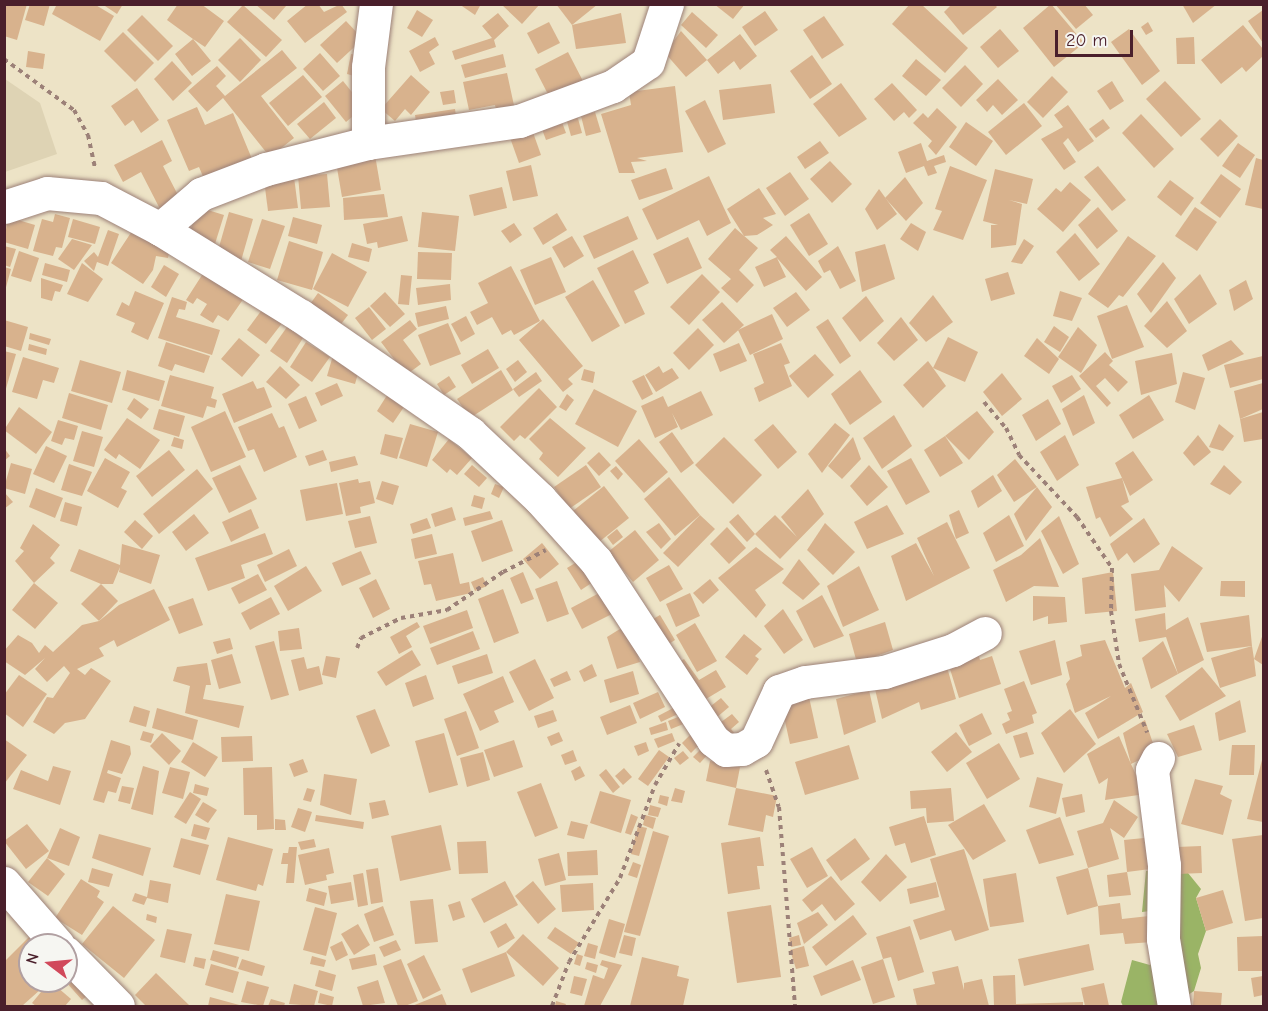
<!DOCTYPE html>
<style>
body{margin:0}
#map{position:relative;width:1268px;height:1011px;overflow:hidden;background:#ede3c6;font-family:"Comic Neue",sans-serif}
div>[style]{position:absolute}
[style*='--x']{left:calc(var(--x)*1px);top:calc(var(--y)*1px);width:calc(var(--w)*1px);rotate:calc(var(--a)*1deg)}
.built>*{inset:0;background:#ded3b4}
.forest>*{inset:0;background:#9ab466}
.building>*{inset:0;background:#d8b28d}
.path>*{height:4px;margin-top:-2px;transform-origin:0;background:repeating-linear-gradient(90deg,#9c8178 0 4.5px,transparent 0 9px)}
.roads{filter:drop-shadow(0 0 2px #9c8178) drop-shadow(0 0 2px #9c8178)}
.minor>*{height:33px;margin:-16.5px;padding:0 16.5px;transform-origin:16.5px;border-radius:16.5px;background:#fff}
span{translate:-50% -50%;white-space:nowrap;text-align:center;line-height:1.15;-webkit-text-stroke:6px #f6f6f2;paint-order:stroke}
.frame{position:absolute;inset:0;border:6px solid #4a1f2b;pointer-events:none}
.north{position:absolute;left:18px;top:933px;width:60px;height:60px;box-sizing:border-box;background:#f6f6f2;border:2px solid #b1a0a2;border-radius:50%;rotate:286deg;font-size:16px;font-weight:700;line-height:24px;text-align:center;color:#4a1f2b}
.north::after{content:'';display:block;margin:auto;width:21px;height:27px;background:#d1495b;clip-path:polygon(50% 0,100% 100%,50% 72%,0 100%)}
.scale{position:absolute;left:1055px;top:30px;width:78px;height:27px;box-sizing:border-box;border:3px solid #4a1f2b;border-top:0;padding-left:8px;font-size:18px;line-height:21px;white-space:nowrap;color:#4a1f2b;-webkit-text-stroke:4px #f6f6f2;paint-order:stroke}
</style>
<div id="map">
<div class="built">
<div style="clip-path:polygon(5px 79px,40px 103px,57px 154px,5px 172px)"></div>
</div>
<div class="forest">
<div style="clip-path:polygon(1146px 871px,1188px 873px,1201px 889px,1196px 898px,1206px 931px,1198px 954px,1201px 968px,1194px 991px,1171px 1006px,1123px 1006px,1121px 1002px,1132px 960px,1150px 965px,1170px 945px,1159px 910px,1142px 912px)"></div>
</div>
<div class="building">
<div style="clip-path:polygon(4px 4px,27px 4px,17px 40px,4px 36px)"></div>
<div style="clip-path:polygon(30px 4px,50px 4px,44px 26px,25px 20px)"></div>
<div style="clip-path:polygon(57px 4px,94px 4px,114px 16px,100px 41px,52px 14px)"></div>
<div style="clip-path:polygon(102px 4px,123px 4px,117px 14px)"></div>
<div style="clip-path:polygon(178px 4px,201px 4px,224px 21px,205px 47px,193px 39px,211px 61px,192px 76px,175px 54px,193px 39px,167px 20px)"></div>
<div style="clip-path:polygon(255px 4px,284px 4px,286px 6px,274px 20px)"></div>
<div style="clip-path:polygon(308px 4px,318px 4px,324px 12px,341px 4px,347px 12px,305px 43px,287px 21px)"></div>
<div style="clip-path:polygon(459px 4px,481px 4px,475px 15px)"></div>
<div style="clip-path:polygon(501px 4px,540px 4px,522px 24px)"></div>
<div style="clip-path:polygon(556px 4px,598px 4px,572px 25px)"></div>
<div style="clip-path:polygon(714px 4px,745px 4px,733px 19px)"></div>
<div style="clip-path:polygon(910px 4px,921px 4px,968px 48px,945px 73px,892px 24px)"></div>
<div style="clip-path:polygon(952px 4px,994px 4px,997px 7px,963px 35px,944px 12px)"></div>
<div style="clip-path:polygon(1051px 4px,1084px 43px,1054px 67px,1023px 28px)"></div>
<div style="clip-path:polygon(1055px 4px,1084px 4px,1093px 15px,1076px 29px)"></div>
<div style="clip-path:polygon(1182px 4px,1217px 4px,1193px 23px)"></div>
<div style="clip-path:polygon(243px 5px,282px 40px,266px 57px,227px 22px)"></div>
<div style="clip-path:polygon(417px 10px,433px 20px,422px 37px,407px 28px)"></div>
<div style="clip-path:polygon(1263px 10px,1263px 43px,1248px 21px)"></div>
<div style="clip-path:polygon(765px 11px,778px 30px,755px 46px,742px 27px)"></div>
<div style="clip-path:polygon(692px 12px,718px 35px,706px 48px,681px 25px)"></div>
<div style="clip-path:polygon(498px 13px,509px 26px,494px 40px,496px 47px,455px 60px,452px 51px,492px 38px,482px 26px)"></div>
<div style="clip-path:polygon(621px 13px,626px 43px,576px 49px,572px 25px)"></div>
<div style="clip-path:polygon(142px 15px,173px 46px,158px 61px,127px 30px)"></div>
<div style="clip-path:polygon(824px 16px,844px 45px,822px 59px,803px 30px)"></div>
<div style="clip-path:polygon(346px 21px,363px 39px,337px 63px,320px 45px)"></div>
<div style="clip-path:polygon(549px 22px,560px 43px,538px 54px,527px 33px)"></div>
<div style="clip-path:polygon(1148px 22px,1153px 31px,1146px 35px,1141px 27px)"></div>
<div style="clip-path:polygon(1243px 25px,1263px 49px,1263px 56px,1246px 72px,1242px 67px,1221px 84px,1201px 60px)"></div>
<div style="clip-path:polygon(1000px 29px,1019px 51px,998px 68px,980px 47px)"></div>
<div style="clip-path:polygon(1129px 29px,1160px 71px,1142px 85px,1111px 42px)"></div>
<div style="clip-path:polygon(681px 31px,707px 60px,686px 77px,665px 53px)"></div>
<div style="clip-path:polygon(123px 32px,154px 63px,135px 82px,104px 51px)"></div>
<div style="clip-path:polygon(740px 34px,757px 56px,740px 70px,734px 61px,718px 74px,707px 60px)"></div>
<div style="clip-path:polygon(435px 37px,439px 45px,429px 52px,435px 64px,420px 72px,409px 51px)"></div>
<div style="clip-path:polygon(1194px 37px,1195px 64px,1177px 64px,1176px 38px)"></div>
<div style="clip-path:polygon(240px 38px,261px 60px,240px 82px,218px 60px)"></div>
<div style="clip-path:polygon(282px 50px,297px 68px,261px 96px,294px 138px,270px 157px,223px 98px,207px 112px,188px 91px,217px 66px,226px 76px,216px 86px,225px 96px)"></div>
<div style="clip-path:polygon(28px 51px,45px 54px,43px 69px,26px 67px)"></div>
<div style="clip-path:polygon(568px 52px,585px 85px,552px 102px,535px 69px)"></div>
<div style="clip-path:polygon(320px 53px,340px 76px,323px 91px,303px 69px)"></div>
<div style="clip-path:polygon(351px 54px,363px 56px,358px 77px,347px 74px)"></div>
<div style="clip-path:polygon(503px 54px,506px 67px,465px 78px,461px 65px)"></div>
<div style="clip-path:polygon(812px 55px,832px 84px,810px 99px,790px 71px)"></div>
<div style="clip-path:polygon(916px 59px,941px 80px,926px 96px,902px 76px)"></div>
<div style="clip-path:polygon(172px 61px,192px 83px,173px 101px,154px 79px)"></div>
<div style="clip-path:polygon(965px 65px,983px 84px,961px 107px,942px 88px)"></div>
<div style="clip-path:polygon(507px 73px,515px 110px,497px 114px,495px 105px,469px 110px,463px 82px)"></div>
<div style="clip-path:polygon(303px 75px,322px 97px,288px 126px,269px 103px)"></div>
<div style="clip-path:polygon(411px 75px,430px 92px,411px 115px,405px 109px,395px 121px,381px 109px)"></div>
<div style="clip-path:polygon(1052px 76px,1068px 92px,1043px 118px,1027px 102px)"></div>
<div style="clip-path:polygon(998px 79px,1018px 100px,1002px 115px,993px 105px,987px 112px,976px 100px)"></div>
<div style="clip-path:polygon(343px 81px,364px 107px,346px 122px,325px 96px)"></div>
<div style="clip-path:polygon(1112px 81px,1124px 101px,1110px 110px,1097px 91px)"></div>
<div style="clip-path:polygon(1165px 81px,1201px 119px,1181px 137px,1146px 99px)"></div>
<div style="clip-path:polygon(841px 83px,867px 119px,839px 137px,813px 104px)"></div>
<div style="clip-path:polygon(892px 83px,917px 110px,909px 118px,904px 112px,894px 121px,874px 99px)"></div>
<div style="clip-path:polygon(771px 84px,775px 113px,723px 120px,719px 90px)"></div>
<div style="clip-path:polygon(675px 86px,683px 152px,637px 158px,647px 161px,631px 162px,635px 173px,619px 173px,601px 114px,631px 105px,629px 92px)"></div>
<div style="clip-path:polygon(137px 88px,159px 120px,141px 133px,133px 120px,125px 126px,111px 106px)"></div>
<div style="clip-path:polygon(454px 90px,456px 103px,443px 105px,440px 92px)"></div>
<div style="clip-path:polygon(705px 100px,726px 144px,708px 153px,685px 111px)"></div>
<div style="clip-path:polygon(324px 102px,336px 118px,310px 139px,297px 124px)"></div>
<div style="clip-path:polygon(1024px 103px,1042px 126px,1006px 155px,988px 132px)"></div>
<div style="clip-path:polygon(1068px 105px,1094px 141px,1078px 152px,1068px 138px,1063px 143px,1076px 162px,1064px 170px,1041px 139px,1063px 127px,1054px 115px)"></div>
<div style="clip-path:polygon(197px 107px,205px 125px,233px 113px,252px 159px,207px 186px,199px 167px,189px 171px,167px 120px)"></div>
<div style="clip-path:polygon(937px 108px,957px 127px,936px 155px,928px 146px,932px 141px,913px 123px,923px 113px,928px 118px)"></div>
<div style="clip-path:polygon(455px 109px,457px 123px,417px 129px,415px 115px)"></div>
<div style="clip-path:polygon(595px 112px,601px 132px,586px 136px,581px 116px)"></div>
<div style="clip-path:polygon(1141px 114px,1174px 149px,1154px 168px,1122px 133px)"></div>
<div style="clip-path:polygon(577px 115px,582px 133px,571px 136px,566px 118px)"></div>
<div style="clip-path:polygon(560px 117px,566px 133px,546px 140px,540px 124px)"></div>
<div style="clip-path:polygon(1103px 119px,1110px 128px,1096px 138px,1089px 129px)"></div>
<div style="clip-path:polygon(1220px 119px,1238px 136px,1218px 157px,1200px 139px)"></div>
<div style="clip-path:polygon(966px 122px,993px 141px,976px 166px,949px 147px)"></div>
<div style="clip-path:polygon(530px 124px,541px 155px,519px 163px,508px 132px)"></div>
<div style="clip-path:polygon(162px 140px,172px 161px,163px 166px,180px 199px,160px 209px,141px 172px,123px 182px,114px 165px)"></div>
<div style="clip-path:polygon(820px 141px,829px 153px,805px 169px,797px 157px)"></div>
<div style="clip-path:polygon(921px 143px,927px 161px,944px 155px,946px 162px,934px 166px,937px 173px,928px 176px,924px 166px,906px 173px,898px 152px)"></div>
<div style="clip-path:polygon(1238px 143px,1255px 155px,1240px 178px,1222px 166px)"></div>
<div style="clip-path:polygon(375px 155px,381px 190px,342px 197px,336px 162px)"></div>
<div style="clip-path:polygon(1256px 158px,1263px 160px,1263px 209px,1245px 205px)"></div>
<div style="clip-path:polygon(830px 161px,852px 184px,832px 203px,810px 179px)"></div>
<div style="clip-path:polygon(531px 165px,538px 196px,513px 201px,506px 171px)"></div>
<div style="clip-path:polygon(950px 166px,987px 180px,963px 240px,933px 230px,942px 211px,935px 209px)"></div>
<div style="clip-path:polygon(1098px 166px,1126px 200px,1112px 211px,1084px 177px)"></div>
<div style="clip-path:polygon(666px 168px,673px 189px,639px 200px,631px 180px)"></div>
<div style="clip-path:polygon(995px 169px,1033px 179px,1027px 204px,1009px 200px,1022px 204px,1016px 245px,991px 248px,991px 225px,998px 225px,983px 221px)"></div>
<div style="clip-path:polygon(790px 172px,809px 199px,785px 216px,766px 188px)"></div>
<div style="clip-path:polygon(327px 174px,330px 207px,301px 209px,298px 176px)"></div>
<div style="clip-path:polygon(1221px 174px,1241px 189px,1220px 218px,1200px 203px)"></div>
<div style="clip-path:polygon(709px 176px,731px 223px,707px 236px,699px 220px,657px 240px,642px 209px)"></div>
<div style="clip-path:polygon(294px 177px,298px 208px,268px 211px,264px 180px)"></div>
<div style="clip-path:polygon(905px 177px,923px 203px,906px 221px,885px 198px)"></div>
<div style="clip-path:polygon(1170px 180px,1194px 198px,1181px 216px,1157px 197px)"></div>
<div style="clip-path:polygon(1070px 182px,1091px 200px,1063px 232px,1037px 209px,1056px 188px,1061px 192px)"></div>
<div style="clip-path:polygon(502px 187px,507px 208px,474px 216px,469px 195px)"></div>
<div style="clip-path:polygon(759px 188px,776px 214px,763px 218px,773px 225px,757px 235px,744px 236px,727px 209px)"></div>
<div style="clip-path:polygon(879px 189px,897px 214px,877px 230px,865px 209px)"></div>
<div style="clip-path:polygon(384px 194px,388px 217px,344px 220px,343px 198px)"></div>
<div style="clip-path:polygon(198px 207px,224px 215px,214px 247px,188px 238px)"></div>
<div style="clip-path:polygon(1098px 207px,1118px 231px,1097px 249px,1078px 225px)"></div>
<div style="clip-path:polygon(1195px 207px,1217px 222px,1197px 251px,1175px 236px)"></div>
<div style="clip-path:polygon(229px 212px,253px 219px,241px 261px,217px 254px)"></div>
<div style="clip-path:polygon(422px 212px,459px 216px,455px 251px,418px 247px)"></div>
<div style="clip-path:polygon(557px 213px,567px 230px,543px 245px,533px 228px)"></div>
<div style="clip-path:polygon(809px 213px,828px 244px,809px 256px,790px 225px)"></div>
<div style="clip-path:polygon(55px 214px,70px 218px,62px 248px,56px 247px,53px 256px,33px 251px,42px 219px,53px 222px)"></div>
<div style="clip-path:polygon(402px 216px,408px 241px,378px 248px,377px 242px,367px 244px,363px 224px)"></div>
<div style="clip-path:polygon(628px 216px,638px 239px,594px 259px,583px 236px)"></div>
<div style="clip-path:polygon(8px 217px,35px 225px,28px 249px,4px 242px)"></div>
<div style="clip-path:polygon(293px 217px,322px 225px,317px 244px,288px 236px)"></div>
<div style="clip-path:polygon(73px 219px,100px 227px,95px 244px,68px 237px)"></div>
<div style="clip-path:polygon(262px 219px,285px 226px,270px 269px,248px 262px)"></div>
<div style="clip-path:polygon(514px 223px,522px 235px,510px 243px,501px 231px)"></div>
<div style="clip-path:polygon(911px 223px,926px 232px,918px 251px,900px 239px)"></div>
<div style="clip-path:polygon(136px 225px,171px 243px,168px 258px,156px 256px,153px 270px,143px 284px,111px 263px)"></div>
<div style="clip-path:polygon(735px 228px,758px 248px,739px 270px,754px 285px,737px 303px,721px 288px,731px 279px,708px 259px)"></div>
<div style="clip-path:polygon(108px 230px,119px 234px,108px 266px,97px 262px,94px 271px,84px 261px,94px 252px,98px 257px)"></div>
<div style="clip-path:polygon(1075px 233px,1100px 264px,1079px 281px,1056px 252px)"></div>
<div style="clip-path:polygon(572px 236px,584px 256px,564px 268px,552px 247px)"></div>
<div style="clip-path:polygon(786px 236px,822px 277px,806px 291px,777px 258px,786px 277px,764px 287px,755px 267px,777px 257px,770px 250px)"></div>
<div style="clip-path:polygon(1128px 236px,1156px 256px,1123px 297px,1119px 295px,1108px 308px,1088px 294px)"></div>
<div style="clip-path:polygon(688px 237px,702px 268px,667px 284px,653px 254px)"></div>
<div style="clip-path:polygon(72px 239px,92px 245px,74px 270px,58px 259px)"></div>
<div style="clip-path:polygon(1024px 239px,1034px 246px,1022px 264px,1011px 262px)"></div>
<div style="clip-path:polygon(289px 241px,323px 252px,312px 290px,277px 280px)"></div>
<div style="clip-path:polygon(352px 243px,372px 249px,369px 262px,348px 257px)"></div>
<div style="clip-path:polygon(885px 244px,895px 279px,862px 292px,855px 252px)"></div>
<div style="clip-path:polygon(4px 246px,16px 249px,10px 267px,4px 265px)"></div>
<div style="clip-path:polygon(838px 246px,856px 281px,840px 289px,830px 270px,824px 273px,818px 261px)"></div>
<div style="clip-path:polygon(633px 250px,649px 283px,634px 291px,645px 314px,625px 324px,597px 268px)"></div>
<div style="clip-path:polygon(19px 251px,39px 258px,31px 282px,11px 276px)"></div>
<div style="clip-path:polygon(418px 252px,452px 253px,451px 280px,417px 279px)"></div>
<div style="clip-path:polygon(332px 253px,367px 272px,348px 307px,313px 289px)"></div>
<div style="clip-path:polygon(551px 257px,566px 292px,535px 305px,520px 270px)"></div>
<div style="clip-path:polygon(1163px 262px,1176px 278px,1151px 313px,1137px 294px)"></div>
<div style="clip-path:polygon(45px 263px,70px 270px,67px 282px,42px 275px)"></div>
<div style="clip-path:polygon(82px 263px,103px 279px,88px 302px,67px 294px)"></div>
<div style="clip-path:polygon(164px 265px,179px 274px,166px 297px,151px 287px)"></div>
<div style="clip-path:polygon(511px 266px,540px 321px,514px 335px,511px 330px,502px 335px,492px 317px,477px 325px,470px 312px,488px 303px,478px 283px)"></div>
<div style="clip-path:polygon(4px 267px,11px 269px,5px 291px,4px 290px)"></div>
<div style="clip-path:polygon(204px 272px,244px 298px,228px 321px,218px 315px,213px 323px,200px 315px,207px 304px,197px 298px,193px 304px,186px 300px)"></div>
<div style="clip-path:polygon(1008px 272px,1015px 294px,991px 301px,985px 279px)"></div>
<div style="clip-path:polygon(702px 274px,720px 292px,689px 325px,670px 307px)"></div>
<div style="clip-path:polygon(1200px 274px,1217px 304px,1189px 324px,1174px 299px)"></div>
<div style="clip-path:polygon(401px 275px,412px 276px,409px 305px,398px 304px)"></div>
<div style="clip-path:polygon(41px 278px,63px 285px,60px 292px,55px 291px,52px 301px,41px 298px)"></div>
<div style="clip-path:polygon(593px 280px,620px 326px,592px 342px,565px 297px)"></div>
<div style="clip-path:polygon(1246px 280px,1253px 299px,1234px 311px,1229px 290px)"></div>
<div style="clip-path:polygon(450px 284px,451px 300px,418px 305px,416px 288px)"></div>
<div style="clip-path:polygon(135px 291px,164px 303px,148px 340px,131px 332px,135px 323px,116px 315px,122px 302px,129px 306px)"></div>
<div style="clip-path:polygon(1060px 291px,1082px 298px,1072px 321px,1053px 316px)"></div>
<div style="clip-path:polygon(385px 292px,405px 314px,390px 327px,370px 306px)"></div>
<div style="clip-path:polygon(796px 292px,810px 310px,787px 327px,773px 308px)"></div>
<div style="clip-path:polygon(318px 293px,348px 315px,338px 328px,308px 307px)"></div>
<div style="clip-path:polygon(933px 295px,953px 322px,926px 342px,909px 323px)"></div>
<div style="clip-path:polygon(866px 296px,884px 321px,860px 342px,842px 318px)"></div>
<div style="clip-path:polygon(172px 297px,187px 302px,185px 310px,179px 309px,176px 317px,220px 330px,212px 355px,158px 338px)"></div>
<div style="clip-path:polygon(1167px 301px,1187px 331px,1167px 348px,1144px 326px)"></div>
<div style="clip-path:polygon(722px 302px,744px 325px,724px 343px,702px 320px)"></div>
<div style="clip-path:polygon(1127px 305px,1144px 347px,1112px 359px,1097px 316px)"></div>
<div style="clip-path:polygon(446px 306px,449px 319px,418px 327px,415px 313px)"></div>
<div style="clip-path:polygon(264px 307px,283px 322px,266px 344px,247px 330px)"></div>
<div style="clip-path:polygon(369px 307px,386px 329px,372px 340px,355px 318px)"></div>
<div style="clip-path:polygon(772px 314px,783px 339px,750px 355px,738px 330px)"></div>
<div style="clip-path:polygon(466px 316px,475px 334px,461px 342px,451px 324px)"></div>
<div style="clip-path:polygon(901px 317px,918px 340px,894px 361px,877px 343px)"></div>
<div style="clip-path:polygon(543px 319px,583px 366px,568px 379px,573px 384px,563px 392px,519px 340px)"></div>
<div style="clip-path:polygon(828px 319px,851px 356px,840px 364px,816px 327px)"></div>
<div style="clip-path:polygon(4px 320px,28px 327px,21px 351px,4px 346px)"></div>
<div style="clip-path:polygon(410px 320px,417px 329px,403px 340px,421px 364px,406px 375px,381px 342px)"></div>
<div style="clip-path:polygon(448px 323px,461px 354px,430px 366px,418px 335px)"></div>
<div style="clip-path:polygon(1054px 326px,1069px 337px,1060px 352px,1044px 342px)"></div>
<div style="clip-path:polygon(287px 327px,303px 338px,287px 363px,270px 351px)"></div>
<div style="clip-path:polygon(1078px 327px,1097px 345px,1081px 373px,1058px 357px)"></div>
<div style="clip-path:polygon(698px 328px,714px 345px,689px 370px,673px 353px)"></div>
<div style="clip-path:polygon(30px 333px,51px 339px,49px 345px,29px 339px)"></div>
<div style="clip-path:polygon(948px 337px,978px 352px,965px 382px,933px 368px)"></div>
<div style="clip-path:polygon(239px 338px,260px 355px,242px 377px,221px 359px)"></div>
<div style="clip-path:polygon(1037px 338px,1059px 359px,1049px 374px,1024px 356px)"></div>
<div style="clip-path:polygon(1231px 340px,1244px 354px,1208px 371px,1202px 355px)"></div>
<div style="clip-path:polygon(166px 342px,210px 356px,204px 373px,175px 364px,172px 371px,158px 366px)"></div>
<div style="clip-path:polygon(306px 342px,330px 357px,312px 382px,290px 367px)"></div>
<div style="clip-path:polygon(739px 343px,747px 361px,720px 372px,713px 354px)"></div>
<div style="clip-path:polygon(781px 343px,790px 363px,784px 365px,792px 386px,759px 402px,754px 388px,764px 383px,753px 354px)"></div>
<div style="clip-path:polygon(29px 344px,47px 349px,46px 355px,28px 350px)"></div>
<div style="clip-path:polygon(488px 349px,499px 368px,472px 384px,461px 365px)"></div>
<div style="clip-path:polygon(4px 351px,16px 354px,5px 392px,4px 392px)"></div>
<div style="clip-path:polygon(334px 352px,362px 360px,355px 384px,327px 376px)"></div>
<div style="clip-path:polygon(1105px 352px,1113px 361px,1109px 365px,1128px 382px,1118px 392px,1105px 378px,1096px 386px,1111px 403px,1107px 407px,1079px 376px)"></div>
<div style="clip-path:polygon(1172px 353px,1177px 384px,1141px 395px,1135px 361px)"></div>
<div style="clip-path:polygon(815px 354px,834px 375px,808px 398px,789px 376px)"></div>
<div style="clip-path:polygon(1263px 356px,1263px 379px,1230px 388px,1224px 365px)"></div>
<div style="clip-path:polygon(23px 357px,59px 368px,54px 383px,43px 380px,37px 399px,12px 392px)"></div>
<div style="clip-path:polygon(80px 360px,121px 372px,112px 403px,71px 391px)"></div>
<div style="clip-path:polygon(518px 360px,527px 372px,515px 382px,506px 369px)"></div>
<div style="clip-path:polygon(928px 361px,946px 386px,923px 408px,903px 385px)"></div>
<div style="clip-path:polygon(280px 366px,300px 385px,286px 399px,266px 382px)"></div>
<div style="clip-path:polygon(659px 366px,663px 373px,672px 368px,679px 378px,656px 392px,645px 375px)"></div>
<div style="clip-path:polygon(584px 369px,595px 372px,593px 383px,581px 380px)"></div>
<div style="clip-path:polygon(127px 370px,165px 381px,159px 401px,122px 390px)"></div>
<div style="clip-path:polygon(501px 370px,513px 390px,470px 418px,457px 399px)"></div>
<div style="clip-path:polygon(860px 370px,882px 402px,850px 425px,831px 394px)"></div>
<div style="clip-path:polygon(536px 372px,542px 381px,519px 397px,513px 389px)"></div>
<div style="clip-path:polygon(1183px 372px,1205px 378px,1195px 410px,1175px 402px)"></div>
<div style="clip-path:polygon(1002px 373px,1022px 399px,1002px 416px,983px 392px)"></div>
<div style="clip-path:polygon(170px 375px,214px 387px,211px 398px,217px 400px,215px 408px,207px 406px,203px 418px,161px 406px)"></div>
<div style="clip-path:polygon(644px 375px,653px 394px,642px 400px,632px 381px)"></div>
<div style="clip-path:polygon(1072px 375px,1081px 389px,1061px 403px,1052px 386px)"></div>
<div style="clip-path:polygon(449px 376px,456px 387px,444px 395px,437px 384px)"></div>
<div style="clip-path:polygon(253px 381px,257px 389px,264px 387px,272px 407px,234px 423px,222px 394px)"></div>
<div style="clip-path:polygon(337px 383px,343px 396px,321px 406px,315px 393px)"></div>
<div style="clip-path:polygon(1263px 383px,1263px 409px,1240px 419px,1234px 391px)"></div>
<div style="clip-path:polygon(539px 388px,557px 407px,525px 439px,520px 435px,514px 441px,500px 427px)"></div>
<div style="clip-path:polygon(391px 389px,408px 401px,393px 423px,377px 411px)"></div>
<div style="clip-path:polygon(594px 389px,637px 411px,618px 447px,575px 424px)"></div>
<div style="clip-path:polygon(701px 391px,713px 415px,681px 430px,672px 413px,678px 427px,655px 438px,641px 406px,663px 396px,668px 407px)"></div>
<div style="clip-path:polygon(69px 393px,108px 405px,101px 430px,62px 418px)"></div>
<div style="clip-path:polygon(567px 394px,574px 400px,566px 411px,559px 407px)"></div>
<div style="clip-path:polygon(1084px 395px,1095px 423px,1073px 436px,1062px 409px)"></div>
<div style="clip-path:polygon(1149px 395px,1164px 420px,1133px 439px,1119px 415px)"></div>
<div style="clip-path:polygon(306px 396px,317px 421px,299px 429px,288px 404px)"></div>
<div style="clip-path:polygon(134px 398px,149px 409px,141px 419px,127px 409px)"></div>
<div style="clip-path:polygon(1048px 399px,1061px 424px,1036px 441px,1022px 415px)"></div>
<div style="clip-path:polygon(19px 407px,52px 432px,36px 454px,4px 430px)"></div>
<div style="clip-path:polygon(159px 409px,185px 416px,179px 437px,153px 429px)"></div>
<div style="clip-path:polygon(225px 411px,246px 457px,211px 472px,191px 427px)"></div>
<div style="clip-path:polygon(977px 411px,994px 432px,969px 460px,945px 436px)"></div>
<div style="clip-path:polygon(1263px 412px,1263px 439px,1244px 442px,1240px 419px)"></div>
<div style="clip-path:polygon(272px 413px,279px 428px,284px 426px,297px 457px,264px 472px,254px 449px,248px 451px,238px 427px)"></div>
<div style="clip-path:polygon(894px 415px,912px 446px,882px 469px,863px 438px)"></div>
<div style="clip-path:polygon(127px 418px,160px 440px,140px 469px,119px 454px,116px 459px,104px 450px)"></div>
<div style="clip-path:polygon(550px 418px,586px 448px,558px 477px,539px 459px,543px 453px,529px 439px)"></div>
<div style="clip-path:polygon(58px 420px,78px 426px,74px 440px,65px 438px,62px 445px,51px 441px)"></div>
<div style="clip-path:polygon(835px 423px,850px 435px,822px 473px,808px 454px)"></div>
<div style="clip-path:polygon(410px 424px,438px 432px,427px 467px,399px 458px)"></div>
<div style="clip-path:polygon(773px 424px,797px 452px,778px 469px,754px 440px)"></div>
<div style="clip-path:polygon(1219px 424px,1234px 436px,1223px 451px,1209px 447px)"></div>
<div style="clip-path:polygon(82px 431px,103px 437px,94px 467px,73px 461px)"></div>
<div style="clip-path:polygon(672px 432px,694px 463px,681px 473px,659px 442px)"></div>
<div style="clip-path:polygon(385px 434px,403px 438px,397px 459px,380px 454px)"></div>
<div style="clip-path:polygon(1065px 435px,1079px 465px,1057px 481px,1040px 452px)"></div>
<div style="clip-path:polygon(1198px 435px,1211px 452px,1194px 466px,1183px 453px)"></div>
<div style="clip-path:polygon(945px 436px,963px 463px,940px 477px,924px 450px)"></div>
<div style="clip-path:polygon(174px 437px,184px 440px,182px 449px,171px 446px)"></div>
<div style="clip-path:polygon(724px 437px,762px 475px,733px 504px,695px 465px)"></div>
<div style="clip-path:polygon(853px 437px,861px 459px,842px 479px,828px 466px)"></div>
<div style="clip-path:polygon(449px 439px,472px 458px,457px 475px,450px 469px,447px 473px,432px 460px)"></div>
<div style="clip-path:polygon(639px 439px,668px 472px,644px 493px,615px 461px)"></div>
<div style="clip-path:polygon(46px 446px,67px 456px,54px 483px,33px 474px)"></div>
<div style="clip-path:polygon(4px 448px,10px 456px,4px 461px)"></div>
<div style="clip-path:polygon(169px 450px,185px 470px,152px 497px,136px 476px)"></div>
<div style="clip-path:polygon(323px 450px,327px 460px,309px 466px,305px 456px)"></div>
<div style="clip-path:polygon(1133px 451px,1153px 480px,1130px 496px,1122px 478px,1129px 502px,1121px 506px,1133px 519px,1110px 537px,1100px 517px,1096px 519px,1086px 487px,1122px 478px,1115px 463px)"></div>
<div style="clip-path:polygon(599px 452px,611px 465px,599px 476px,587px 463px)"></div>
<div style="clip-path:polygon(355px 456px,358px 465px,331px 472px,329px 462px)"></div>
<div style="clip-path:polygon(105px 458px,130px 472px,121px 488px,127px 491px,118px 508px,87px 491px)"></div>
<div style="clip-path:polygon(911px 458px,930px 492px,906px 505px,887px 471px)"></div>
<div style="clip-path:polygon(1015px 459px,1037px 487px,1014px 502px,997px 475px)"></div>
<div style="clip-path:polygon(11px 463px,32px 469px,25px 494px,4px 488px)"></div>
<div style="clip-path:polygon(69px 464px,92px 472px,82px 496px,61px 490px)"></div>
<div style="clip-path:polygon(240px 465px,257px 499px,229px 513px,212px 478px)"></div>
<div style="clip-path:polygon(472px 465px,487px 478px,479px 487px,464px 474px)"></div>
<div style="clip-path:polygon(586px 465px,601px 487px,569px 509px,554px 487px)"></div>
<div style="clip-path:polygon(869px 465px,888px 487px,867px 506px,850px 486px)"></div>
<div style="clip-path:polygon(1224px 465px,1242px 482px,1230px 495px,1210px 484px)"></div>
<div style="clip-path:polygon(616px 466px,623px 474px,618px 480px,610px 471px)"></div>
<div style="clip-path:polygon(197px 469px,213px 489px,159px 534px,143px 514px)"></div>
<div style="clip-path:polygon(993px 475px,1002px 491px,978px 508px,971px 491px)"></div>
<div style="clip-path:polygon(669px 477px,700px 515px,675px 536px,644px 499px)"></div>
<div style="clip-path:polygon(358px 479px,359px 483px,370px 481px,375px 503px,360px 507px,361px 513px,346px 516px,339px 483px)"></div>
<div style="clip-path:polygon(382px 481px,399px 486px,393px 505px,376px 499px)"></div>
<div style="clip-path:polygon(337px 483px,343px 514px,306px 521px,300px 490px)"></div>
<div style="clip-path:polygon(495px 484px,504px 487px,499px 498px,491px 494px)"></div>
<div style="clip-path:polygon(604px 486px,629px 518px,594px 546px,568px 515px)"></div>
<div style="clip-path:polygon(1037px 487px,1052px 507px,1026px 541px,1014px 514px)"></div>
<div style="clip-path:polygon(36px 488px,63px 498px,55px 518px,29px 507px)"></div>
<div style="clip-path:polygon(808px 489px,824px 514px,780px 559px,755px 534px,775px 515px,797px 537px,781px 517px)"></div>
<div style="clip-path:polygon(4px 492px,13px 502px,4px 509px)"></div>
<div style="clip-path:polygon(474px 495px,485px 498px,482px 509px,471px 506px)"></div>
<div style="clip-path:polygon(65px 502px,82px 507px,77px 526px,60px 521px)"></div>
<div style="clip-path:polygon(887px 505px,904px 534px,867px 549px,854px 522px)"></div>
<div style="clip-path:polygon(452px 507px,456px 520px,435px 527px,431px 514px)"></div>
<div style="clip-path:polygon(251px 509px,259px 528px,231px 542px,222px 522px)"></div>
<div style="clip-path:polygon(959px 510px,969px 533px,956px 539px,949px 515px)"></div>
<div style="clip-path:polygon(490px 511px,493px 519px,465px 526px,463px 518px)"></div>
<div style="clip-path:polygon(194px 514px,209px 533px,186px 551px,172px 532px)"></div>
<div style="clip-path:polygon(738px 514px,755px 534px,747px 542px,729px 522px)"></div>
<div style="clip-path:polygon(700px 515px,715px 529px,678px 567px,663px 553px)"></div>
<div style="clip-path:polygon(1009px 515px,1024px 546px,996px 562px,983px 533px)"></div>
<div style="clip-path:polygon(370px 516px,377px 543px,355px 548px,348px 521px)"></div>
<div style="clip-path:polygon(1059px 516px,1079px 564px,1063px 574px,1041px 531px)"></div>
<div style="clip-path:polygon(427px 518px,431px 528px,413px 534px,410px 524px)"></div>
<div style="clip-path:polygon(1144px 518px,1160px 544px,1134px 563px,1127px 553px,1118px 561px,1110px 544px)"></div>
<div style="clip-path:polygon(135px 520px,153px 536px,142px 549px,124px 532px)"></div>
<div style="clip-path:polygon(502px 520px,513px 551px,482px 562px,471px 531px)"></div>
<div style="clip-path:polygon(947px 522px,970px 568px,906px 601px,891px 556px,916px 543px,934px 576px,917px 538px)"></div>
<div style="clip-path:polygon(659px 523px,671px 539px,661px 549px,646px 532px)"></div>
<div style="clip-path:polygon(825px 523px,855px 552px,833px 575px,807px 550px)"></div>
<div style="clip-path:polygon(33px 524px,60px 545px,50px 558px,55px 563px,34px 583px,15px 561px,24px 551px,20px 548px)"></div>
<div style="clip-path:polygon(727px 527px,746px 548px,729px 564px,710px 544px)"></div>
<div style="clip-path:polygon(617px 529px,623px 537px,613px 545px,607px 537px)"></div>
<div style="clip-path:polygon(635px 530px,659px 560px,633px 582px,608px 552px)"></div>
<div style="clip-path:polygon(265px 533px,273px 554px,241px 565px,245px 578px,208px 591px,195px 558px)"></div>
<div style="clip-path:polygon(432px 534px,437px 554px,415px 559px,411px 539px)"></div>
<div style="clip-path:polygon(1040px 538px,1059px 587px,1034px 586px,1006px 602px,993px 570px,1021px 555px)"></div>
<div style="clip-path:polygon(542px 543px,559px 564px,540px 579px,523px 559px)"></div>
<div style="clip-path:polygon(122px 544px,160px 555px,151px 584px,119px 572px,120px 567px,113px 584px,101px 584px,70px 571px,79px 549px,120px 565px)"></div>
<div style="clip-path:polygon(1172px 546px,1203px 568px,1179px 602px,1164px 585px,1166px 607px,1135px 611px,1131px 574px,1159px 570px)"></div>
<div style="clip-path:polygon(756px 547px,784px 569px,755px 590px,766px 605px,756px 618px,718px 578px)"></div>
<div style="clip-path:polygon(289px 549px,297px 566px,265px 582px,257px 565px)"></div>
<div style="clip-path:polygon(361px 551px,371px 574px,342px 586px,332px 563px)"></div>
<div style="clip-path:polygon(453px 553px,460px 584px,469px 582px,471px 593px,436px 601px,431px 584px,424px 585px,418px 561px)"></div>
<div style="clip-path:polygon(799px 559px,820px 584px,803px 600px,782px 583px)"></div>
<div style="clip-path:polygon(580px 560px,593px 582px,581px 590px,567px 568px)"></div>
<div style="clip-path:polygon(669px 565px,683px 589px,660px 602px,646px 578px)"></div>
<div style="clip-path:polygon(306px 566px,322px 591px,288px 611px,274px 586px)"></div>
<div style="clip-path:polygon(859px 566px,879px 610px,843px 627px,827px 586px)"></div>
<div style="clip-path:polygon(523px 572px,534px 599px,521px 604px,510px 578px)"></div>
<div style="clip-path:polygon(1113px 572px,1117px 611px,1085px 614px,1082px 578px)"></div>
<div style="clip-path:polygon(258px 574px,267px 590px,239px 604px,231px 588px)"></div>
<div style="clip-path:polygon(483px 577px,487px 586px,475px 591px,471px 582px)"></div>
<div style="clip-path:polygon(376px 579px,390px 609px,373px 618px,359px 588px)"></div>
<div style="clip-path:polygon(710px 579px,719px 590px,703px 604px,693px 593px)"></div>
<div style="clip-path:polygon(557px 581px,569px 614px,547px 622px,535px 589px)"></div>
<div style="clip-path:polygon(1221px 581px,1245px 581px,1245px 597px,1220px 596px)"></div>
<div style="clip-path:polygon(34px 583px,58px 603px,35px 629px,12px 610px)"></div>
<div style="clip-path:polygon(101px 584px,118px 601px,99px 621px,81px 604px)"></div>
<div style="clip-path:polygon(154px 589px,170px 620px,117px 647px,114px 640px,99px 648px,104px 656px,77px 669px,85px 675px,91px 668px,111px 681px,85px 719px,65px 723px,54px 734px,33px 722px,47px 697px,53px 698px,70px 673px,64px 666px,47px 682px,35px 669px,45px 658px,25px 675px,4px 661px,4px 651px,18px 635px,32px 643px,39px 653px,45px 645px,53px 652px,82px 625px,99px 621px,119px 605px)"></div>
<div style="clip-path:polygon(503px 589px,519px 633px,494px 643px,478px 599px)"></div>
<div style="clip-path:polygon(603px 591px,614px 613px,582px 629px,571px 608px)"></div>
<div style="clip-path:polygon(690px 593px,700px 616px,676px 627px,666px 604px)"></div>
<div style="clip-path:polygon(822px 595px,844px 636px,814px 648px,796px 611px)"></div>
<div style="clip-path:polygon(1033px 596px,1065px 597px,1067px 622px,1048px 624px,1048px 616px,1033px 621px)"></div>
<div style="clip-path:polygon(271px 597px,280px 614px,250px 630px,241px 613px)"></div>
<div style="clip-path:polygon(193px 598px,203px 625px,179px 634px,168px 607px)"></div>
<div style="clip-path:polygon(783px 609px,803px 640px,784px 654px,764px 626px)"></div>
<div style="clip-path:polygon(467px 610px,473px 628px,430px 644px,423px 626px)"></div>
<div style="clip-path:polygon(1165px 613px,1166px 630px,1188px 617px,1204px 660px,1178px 674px,1166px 637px,1139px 642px,1135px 619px)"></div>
<div style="clip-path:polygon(660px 615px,675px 640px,664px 647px,648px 622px)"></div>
<div style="clip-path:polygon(1249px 615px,1252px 646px,1207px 652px,1200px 623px)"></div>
<div style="clip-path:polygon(417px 622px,420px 627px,406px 636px,412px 647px,399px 654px,390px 637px)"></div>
<div style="clip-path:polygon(885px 622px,893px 650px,857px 663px,849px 634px)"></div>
<div style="clip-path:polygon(695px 623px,717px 661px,697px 672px,676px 635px)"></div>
<div style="clip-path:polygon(628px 624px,640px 662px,617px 669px,607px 637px)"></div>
<div style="clip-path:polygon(299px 628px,302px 649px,280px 651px,278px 631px)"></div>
<div style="clip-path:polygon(473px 631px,480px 649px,437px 665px,430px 648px)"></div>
<div style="clip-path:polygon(744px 634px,762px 649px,755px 656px,759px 659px,747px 675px,725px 657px)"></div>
<div style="clip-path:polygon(1263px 634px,1263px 665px,1254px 659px,1256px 676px,1220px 688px,1211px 658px,1252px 646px,1254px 659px)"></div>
<div style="clip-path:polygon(230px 638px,233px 649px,217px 654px,213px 642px)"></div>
<div style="clip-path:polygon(1055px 640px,1062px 675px,1031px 685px,1019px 651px)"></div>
<div style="clip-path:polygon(1105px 640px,1125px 688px,1131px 683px,1143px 712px,1098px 739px,1085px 713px,1111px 696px,1075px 713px,1066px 684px,1070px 679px,1066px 662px,1082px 656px,1080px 645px)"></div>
<div style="clip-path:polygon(274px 641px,289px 695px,271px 700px,255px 646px)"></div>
<div style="clip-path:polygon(1163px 641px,1178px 674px,1151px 689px,1142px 658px)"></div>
<div style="clip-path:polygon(412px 650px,421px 665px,386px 686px,377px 672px)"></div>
<div style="clip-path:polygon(978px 653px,980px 660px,992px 656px,1001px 684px,959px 698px,950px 669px,961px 665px,960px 659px)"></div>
<div style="clip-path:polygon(232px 654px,241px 683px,219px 689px,211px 660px)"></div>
<div style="clip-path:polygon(487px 654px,493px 673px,458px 684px,452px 666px)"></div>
<div style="clip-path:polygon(326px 656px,340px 658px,336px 678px,322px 675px)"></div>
<div style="clip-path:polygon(304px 657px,307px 669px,319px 666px,323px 684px,299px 691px,291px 660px)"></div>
<div style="clip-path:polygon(535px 659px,554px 698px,529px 711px,509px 672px)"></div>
<div style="clip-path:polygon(684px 659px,699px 680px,716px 670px,726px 687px,706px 699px,696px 683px,686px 690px,671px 668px)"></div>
<div style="clip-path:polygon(945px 660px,956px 699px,921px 710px,919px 702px,882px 719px,875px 689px)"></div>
<div style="clip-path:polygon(207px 663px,211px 685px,206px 685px,203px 699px,244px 706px,239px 728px,185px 713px,190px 686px,173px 681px,177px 667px)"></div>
<div style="clip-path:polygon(592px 664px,597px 676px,584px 682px,579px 671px)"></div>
<div style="clip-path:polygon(1202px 667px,1226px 696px,1180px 721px,1165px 696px)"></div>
<div style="clip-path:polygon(567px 671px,571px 680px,554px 687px,550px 679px)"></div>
<div style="clip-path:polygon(633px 671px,639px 694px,610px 703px,604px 680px)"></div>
<div style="clip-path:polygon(19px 675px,47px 694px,23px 727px,4px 713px,4px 695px)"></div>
<div style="clip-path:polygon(426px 675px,434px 699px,413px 707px,405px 683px)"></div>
<div style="clip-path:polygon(503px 676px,514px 702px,494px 711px,499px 722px,480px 731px,463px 694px)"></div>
<div style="clip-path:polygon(1024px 681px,1037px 713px,1032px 715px,1034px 723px,1006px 734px,1002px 724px,1010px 720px,1007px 713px,1012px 711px,1004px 689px)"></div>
<div style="clip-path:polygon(869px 690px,876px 722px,844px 735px,836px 699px)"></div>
<div style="clip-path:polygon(658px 692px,665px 707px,640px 719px,633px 703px)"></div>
<div style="clip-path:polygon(809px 697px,818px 738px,790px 744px,781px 703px)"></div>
<div style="clip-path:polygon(721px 698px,729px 707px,710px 723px,702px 713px)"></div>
<div style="clip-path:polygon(1240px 700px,1246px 732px,1219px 741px,1215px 713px)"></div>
<div style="clip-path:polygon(630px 705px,637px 723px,607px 735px,600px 717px)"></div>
<div style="clip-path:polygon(679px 705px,680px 713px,661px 722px,658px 716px)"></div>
<div style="clip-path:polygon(134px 706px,150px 711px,146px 727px,129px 722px)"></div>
<div style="clip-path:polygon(157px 708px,198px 720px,193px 740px,152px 728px)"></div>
<div style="clip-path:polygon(375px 709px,390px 746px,371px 754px,356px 716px)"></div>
<div style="clip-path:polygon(1070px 709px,1096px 744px,1064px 773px,1041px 733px)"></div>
<div style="clip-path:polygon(553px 710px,557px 721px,538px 728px,534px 716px)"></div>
<div style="clip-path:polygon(466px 711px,479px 748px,457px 756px,444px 719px)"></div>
<div style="clip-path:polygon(982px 713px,992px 734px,969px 746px,959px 725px)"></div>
<div style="clip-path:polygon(732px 714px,739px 722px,731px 729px,736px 735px,713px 728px)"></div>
<div style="clip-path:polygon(683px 715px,686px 723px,671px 729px,668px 721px)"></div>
<div style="clip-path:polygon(1145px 720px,1156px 752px,1131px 764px,1145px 794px,1105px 800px,1108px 778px,1099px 784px,1087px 754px,1119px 736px,1131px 764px,1123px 733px)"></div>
<div style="clip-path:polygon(666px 722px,668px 730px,651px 735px,649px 728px)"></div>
<div style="clip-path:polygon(1194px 725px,1202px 750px,1178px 757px,1167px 734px)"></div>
<div style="clip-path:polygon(143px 731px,154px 734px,151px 743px,140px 740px)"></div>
<div style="clip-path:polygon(694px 731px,703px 741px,691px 753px,682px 743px)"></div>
<div style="clip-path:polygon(559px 732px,563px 741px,551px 746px,547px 737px)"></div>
<div style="clip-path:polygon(956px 732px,972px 752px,947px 772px,931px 752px)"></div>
<div style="clip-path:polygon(1027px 732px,1034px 754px,1020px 758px,1013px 736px)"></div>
<div style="clip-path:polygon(162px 733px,181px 751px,169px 765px,150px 746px)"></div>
<div style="clip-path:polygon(444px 733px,458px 785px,429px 793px,415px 741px)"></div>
<div style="clip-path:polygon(672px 733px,675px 741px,658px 748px,654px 739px)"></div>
<div style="clip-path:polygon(252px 736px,253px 761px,222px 762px,221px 737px)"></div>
<div style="clip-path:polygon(4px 739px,27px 755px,4px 784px)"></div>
<div style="clip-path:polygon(111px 740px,130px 746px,131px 754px,122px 774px,108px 770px,107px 773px,121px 778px,116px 793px,108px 791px,104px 803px,93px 800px)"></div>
<div style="clip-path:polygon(514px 740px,523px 767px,494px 777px,484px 750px)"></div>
<div style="clip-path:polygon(193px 742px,218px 757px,205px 777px,181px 762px)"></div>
<div style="clip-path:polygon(646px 742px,649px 751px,638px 756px,634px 746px)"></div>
<div style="clip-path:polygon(999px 743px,1020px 779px,987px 799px,966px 763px)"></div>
<div style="clip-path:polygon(705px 745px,711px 751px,700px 763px,693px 757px)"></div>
<div style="clip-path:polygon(849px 745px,859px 779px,805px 795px,795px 762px)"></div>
<div style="clip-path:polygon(1232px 745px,1255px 745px,1254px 775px,1229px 775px)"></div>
<div style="clip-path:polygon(573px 750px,577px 761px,565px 765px,561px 755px)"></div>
<div style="clip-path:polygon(659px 750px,669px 757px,648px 786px,638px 779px)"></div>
<div style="clip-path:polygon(683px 751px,689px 758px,680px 765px,674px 758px)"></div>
<div style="clip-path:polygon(483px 752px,490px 780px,467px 787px,460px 758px)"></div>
<div style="clip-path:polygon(1263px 756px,1263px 822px,1247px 819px)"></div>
<div style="clip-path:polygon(303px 759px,308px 772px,294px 777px,289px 764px)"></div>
<div style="clip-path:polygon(710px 761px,740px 767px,736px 788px,706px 781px)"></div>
<div style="clip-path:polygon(53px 766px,71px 771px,60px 805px,13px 789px,21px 770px,48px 781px)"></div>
<div style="clip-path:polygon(143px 766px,159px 771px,153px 815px,131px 809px)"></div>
<div style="clip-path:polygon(580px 766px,585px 776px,575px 781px,571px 771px)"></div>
<div style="clip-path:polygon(170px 767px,190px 772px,183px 799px,162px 793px)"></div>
<div style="clip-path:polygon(272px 767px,274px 829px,257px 830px,257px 815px,244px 815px,243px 768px)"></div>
<div style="clip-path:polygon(624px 768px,632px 777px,623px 785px,615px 776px)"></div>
<div style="clip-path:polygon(606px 769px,620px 787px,613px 793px,599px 775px)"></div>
<div style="clip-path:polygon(324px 774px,357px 779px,351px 815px,320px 805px)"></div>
<div style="clip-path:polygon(1037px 777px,1063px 784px,1056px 814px,1029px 807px)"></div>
<div style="clip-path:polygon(1195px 779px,1223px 786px,1220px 794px,1232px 800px,1223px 835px,1181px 824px)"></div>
<div style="clip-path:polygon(541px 783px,558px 828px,535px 837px,517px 792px)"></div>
<div style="clip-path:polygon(195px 784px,209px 788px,207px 796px,193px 793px)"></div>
<div style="clip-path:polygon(122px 786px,134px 788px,130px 804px,118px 801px)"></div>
<div style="clip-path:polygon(307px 788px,315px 790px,311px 802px,303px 800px)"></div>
<div style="clip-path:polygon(675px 788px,685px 791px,682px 803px,671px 801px)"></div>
<div style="clip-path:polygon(736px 788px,777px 796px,773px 817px,766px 815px,763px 832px,728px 825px)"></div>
<div style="clip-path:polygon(951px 788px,954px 821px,927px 823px,926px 808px,911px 809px,910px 791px)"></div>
<div style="clip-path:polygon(600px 791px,631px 800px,621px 833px,590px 823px)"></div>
<div style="clip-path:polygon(190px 792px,201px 799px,186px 824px,174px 817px)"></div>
<div style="clip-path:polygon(1082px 794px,1085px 812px,1066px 817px,1062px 798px)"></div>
<div style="clip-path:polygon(660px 795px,669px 797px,667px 806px,658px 803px)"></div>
<div style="clip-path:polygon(385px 800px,389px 815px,372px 819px,369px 803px)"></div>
<div style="clip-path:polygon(1114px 800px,1138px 817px,1124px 838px,1110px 828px,1119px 859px,1088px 868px,1077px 831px,1103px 823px)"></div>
<div style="clip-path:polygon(203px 802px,217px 810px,208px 823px,195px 815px)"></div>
<div style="clip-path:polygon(984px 804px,1006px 841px,973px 860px,948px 825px)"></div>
<div style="clip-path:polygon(650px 805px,661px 808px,658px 817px,648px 815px)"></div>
<div style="clip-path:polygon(298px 808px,312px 812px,305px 832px,291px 827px)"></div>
<div style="clip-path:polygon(631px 814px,638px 817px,631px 835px,625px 833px)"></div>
<div style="clip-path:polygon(316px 815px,364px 822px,363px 829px,315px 821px)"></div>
<div style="clip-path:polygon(645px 815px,656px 818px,653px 829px,643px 825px)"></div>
<div style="clip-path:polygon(924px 816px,936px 855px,911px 863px,905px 843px,895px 846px,889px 827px)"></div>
<div style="clip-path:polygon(1060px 817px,1074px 855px,1039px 864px,1026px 830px)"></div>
<div style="clip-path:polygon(275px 819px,285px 820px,286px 830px,275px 830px)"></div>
<div style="clip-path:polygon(571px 821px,588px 825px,584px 839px,567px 835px)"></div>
<div style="clip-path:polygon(27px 824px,49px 851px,26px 869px,4px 841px)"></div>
<div style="clip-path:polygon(194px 824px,210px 828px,206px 840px,191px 836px)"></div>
<div style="clip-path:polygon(441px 825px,451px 870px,400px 881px,391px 836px)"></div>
<div style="clip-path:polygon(638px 826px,647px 828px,639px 856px,631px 854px)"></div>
<div style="clip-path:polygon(60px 828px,80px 837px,69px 866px,47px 858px)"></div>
<div style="clip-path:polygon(653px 831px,669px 836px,640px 936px,624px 932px)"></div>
<div style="clip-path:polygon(99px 834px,151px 848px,143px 876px,92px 858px)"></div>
<div style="clip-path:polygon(1263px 835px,1263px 918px,1245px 921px,1232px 839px)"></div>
<div style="clip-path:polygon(228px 837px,273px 849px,263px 886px,258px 884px,256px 891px,216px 880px)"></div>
<div style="clip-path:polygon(760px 837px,764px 866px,757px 866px,760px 889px,728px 894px,721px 843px)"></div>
<div style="clip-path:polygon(1154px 837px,1158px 868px,1127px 872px,1124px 840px)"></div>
<div style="clip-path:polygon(181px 838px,209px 845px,200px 875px,173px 867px)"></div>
<div style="clip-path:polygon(855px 838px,870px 859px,841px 881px,826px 860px)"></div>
<div style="clip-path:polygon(314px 839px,316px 847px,301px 850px,298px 842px)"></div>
<div style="clip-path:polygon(486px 841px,488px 873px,459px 874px,457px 842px)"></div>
<div style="clip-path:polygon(1201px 846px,1202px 873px,1178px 874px,1177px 847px)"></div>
<div style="clip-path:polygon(289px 847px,297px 847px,294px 883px,286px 883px,288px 864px,281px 864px,283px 853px,288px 853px)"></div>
<div style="clip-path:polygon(812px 847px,828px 876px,807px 888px,790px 859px)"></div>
<div style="clip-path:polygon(329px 848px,334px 873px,326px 875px,327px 880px,305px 885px,298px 855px)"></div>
<div style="clip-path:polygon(964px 849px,989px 930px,955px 941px,951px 930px,920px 940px,913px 920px,945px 910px,930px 859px)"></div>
<div style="clip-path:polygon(597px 850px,598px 875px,568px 876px,567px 852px)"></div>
<div style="clip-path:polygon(559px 853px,566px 880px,545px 886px,538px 859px)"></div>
<div style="clip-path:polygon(886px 854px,907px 877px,880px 902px,861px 882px)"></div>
<div style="clip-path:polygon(47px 858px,65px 874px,48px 896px,28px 882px)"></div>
<div style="clip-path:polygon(633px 862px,641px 865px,637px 878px,628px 875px)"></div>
<div style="clip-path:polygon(92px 868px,113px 874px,109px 887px,88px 882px)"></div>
<div style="clip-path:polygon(378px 868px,383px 902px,371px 904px,366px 870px)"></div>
<div style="clip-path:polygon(1088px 868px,1098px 906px,1120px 903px,1122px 919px,1149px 916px,1152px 942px,1125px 944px,1123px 933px,1100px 935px,1098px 906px,1067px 915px,1056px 877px)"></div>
<div style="clip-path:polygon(1127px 872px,1131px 895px,1109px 897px,1107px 875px)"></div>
<div style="clip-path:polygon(363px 873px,368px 905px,358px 907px,353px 875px)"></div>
<div style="clip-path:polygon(1016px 873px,1024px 922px,990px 927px,983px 879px)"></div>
<div style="clip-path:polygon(831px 876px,855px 904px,835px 921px,822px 904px,812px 912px,802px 900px)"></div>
<div style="clip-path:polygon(81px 879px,100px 891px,97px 897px,104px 902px,82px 935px,55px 918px)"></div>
<div style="clip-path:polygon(150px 880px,171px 884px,168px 903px,147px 898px,144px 905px,132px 901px,135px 893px,147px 897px)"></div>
<div style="clip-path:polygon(505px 881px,518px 905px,484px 923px,471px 899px)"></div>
<div style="clip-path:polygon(533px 881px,556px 909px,538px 924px,515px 896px)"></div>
<div style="clip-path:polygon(351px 882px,354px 900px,331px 904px,328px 886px)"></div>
<div style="clip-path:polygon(936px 882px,939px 897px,910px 904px,907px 889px)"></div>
<div style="clip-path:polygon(593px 883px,594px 910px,562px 912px,560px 885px)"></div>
<div style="clip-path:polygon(309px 888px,327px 893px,324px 906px,306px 901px)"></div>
<div style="clip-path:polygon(1223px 890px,1233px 923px,1206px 931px,1196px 898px)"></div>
<div style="clip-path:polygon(226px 894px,260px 901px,249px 951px,214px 944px)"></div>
<div style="clip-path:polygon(433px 899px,438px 942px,415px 944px,410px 901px)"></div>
<div style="clip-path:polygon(460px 901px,465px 917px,453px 921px,448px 905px)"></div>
<div style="clip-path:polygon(771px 905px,781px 977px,737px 983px,727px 912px)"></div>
<div style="clip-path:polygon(113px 906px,155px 940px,124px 978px,82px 944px)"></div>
<div style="clip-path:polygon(383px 906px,394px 935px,374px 942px,364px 914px)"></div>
<div style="clip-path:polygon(315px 907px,337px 913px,326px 956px,303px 950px)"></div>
<div style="clip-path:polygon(818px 912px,828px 925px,804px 944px,797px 923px)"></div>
<div style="clip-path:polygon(147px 914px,157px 917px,156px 923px,146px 920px)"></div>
<div style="clip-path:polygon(853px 915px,867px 934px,826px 966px,812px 947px)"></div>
<div style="clip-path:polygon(609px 919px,625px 924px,615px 958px,599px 953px)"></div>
<div style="clip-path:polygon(506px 923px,515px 938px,498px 948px,490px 932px)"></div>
<div style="clip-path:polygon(358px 924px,370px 945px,354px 955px,341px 934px)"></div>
<div style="clip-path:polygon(910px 926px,924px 972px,898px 981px,891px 957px,883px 959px,876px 937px)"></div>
<div style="clip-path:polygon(555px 927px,579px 943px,571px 954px,547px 938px)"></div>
<div style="clip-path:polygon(167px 929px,192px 934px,185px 963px,160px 957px)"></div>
<div style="clip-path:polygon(32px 934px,43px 945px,30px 945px,30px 981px,50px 981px,22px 1006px,4px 1006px,4px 962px)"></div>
<div style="clip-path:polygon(523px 934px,559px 968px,543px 986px,506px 952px)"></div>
<div style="clip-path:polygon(624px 935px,636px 938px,632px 956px,619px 953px)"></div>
<div style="clip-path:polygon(799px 935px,801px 945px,791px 947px,789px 938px)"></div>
<div style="clip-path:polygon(1263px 936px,1263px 971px,1238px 971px,1237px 937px)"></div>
<div style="clip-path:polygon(396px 940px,401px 950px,384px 957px,379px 947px)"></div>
<div style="clip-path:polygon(342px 941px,348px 955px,336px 961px,330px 947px)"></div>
<div style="clip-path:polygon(588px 943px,598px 946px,595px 959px,584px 956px)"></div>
<div style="clip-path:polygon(1089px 944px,1094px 970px,1024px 986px,1018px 959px)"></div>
<div style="clip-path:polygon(804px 946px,809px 966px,796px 969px,790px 950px)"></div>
<div style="clip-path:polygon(213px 950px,239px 957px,236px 968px,210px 960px)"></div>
<div style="clip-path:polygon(506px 952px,515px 976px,471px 993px,462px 969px)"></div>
<div style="clip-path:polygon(375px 954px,377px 965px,352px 970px,349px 959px)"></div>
<div style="clip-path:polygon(577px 954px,583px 956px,580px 966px,574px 964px)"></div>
<div style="clip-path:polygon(424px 955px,441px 990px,423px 999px,407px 964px)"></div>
<div style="clip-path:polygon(312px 956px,326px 960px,324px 967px,310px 964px)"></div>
<div style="clip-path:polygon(195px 957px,206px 959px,204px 969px,193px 966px)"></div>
<div style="clip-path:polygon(642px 957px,679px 966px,677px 976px,689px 979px,683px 1006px,630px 1006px)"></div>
<div style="clip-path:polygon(242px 959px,265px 966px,262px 976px,238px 969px)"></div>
<div style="clip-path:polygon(401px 959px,418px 1001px,405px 1006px,398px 1006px,383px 966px)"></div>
<div style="clip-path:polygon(883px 959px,895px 997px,873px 1004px,861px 967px)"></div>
<div style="clip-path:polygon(602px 960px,622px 965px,600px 1006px,584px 1006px,593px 975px,604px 979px,608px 968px,600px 965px)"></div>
<div style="clip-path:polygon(853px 960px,861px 980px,821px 996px,813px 976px)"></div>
<div style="clip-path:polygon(587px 962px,598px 965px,596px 973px,585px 969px)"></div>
<div style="clip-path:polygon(211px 964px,239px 972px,233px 993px,205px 985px)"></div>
<div style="clip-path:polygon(958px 966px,964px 990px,964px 983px,982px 979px,989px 1006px,917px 1006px,913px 989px,935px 984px,932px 972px)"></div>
<div style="clip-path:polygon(319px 970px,336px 975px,332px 991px,315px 986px)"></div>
<div style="clip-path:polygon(66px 973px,92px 992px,82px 1000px,66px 982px)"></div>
<div style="clip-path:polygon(156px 973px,190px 1006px,146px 1006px,135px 995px)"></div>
<div style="clip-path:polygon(1015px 975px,1016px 1004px,1083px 1002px,1083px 1006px,994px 1006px,993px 976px)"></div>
<div style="clip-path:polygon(574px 976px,587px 979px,582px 996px,570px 993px)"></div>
<div style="clip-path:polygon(1263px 976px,1263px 995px,1254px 997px,1251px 978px)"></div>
<div style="clip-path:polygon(378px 980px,385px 1003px,363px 1006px,357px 987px)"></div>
<div style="clip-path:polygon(50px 981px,71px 999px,65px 1006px,36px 1006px,32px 1003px)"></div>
<div style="clip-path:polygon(247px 981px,269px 987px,263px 1006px,241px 1002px)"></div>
<div style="clip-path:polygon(1104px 983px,1109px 1006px,1085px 1006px,1081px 988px)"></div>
<div style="clip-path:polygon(294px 984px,318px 991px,314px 1006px,289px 1004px)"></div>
<div style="clip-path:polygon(1194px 991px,1222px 993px,1221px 1006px,1193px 1006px)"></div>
<div style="clip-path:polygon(320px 993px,334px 997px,332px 1006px,318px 1003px)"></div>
<div style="clip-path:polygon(442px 994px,447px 1006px,412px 1006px)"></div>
<div style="clip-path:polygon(210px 997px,243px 1006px,208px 1006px)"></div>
<div style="clip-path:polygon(271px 999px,285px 1003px,284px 1006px,268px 1006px)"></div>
<div style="clip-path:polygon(556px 1001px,566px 1004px,565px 1006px,555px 1006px)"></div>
</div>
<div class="path">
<div style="--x:4;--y:59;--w:87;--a:36.1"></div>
<div style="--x:74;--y:110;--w:29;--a:61"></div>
<div style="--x:88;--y:135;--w:34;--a:78"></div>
<div style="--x:984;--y:402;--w:34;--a:50"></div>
<div style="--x:1006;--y:428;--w:30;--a:64"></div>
<div style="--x:1019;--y:455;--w:85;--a:46.9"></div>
<div style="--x:1077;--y:517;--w:62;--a:55.5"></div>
<div style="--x:1112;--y:568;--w:43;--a:91.3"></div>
<div style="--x:1111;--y:611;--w:54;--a:81.4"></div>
<div style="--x:1119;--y:664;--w:74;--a:67.6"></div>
<div style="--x:357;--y:648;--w:11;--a:-68"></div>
<div style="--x:361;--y:638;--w:45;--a:-26.6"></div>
<div style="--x:401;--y:618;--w:47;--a:-9.9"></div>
<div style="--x:447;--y:610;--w:68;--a:-34.2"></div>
<div style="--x:503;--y:572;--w:48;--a:-27.1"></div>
<div style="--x:766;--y:770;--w:39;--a:71"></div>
<div style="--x:779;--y:807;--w:200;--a:85.4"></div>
<div style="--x:552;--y:1006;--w:47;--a:-68.9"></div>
<div style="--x:569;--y:962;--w:98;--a:-58.7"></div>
<div style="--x:620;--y:878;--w:99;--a:-69.4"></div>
<div style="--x:655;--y:785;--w:48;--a:-59.7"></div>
</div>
<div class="roads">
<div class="minor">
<div style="--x:368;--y:143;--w:76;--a:-90"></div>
<div style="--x:368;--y:67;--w:64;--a:-82.8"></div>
<div style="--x:4;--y:207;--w:45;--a:-18"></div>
<div style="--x:47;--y:193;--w:54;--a:5.3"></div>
<div style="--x:101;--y:198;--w:67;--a:27.7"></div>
<div style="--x:160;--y:229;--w:166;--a:31.7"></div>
<div style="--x:301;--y:316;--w:206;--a:34.7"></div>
<div style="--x:470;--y:433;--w:96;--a:43.3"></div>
<div style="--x:540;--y:499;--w:84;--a:47.9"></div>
<div style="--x:596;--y:561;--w:214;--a:56.8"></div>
<div style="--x:713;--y:740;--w:16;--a:38"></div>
<div style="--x:726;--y:750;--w:16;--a:-4"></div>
<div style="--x:742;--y:749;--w:16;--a:-30"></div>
<div style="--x:756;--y:741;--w:55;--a:-65.3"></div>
<div style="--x:779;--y:691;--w:28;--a:-19"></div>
<div style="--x:805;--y:682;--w:80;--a:-7.2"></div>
<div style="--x:884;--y:672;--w:72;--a:-17.7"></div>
<div style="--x:953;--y:650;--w:36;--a:-28"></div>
<div style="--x:160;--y:229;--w:54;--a:-40.5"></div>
<div style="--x:201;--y:194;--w:70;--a:-21"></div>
<div style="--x:266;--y:169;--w:105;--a:-14.3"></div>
<div style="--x:368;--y:143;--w:153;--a:-8.3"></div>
<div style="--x:519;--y:121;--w:100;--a:-20.4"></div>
<div style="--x:613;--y:86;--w:42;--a:-34.4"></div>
<div style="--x:648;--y:62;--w:61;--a:-71.9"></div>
<div style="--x:1158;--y:758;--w:13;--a:117"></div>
<div style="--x:1152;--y:770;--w:96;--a:82.8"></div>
<div style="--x:1164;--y:865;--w:74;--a:90.8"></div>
<div style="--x:1163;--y:939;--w:68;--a:80.7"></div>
<div style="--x:4;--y:883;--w:82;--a:48.9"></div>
<div style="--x:66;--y:953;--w:74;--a:45.5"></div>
</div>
</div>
<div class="frame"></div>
<div class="north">N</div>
<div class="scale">20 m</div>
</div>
